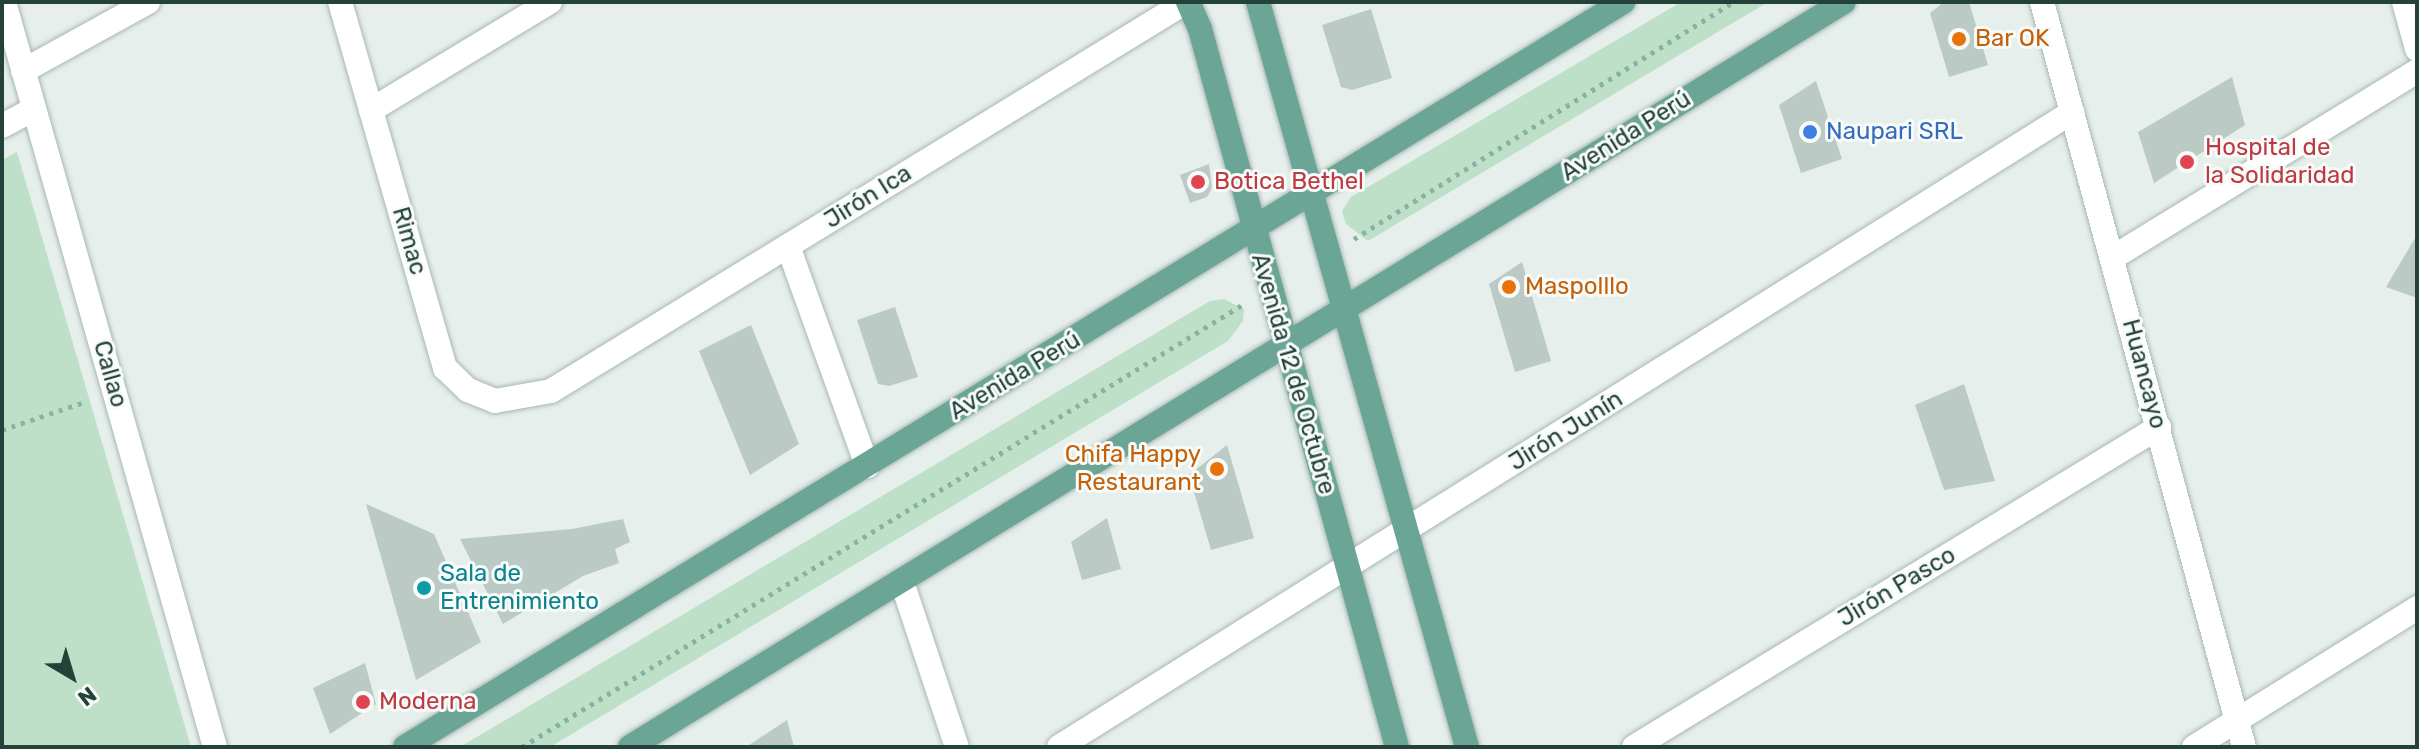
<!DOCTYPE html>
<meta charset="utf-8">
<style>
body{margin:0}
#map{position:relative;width:2419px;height:749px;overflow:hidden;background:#e6efeb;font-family:Rubik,sans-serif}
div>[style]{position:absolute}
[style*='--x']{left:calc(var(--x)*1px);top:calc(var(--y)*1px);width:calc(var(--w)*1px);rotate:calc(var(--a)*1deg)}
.green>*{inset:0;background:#bfe0c8}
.building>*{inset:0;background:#bbcac4}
.path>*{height:5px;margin-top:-2.5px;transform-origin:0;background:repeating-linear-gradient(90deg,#86b3a5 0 4px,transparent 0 10px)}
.roads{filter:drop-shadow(0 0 2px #a8b8b2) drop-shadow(0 0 2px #a8b8b2)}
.minor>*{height:24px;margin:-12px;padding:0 12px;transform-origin:12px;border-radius:12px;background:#fff}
.major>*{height:24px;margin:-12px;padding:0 12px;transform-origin:12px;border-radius:12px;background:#6aa596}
.dots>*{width:22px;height:22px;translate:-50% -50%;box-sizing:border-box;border:4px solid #f7fbf9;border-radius:50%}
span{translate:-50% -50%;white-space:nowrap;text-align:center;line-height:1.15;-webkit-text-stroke:6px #f7fbf9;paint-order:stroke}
.food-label{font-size:24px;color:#c56008}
.left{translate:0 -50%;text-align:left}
.right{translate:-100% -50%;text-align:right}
.shop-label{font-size:24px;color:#366cbe}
.street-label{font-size:24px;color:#24423a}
.health-label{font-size:24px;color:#be3a42}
.culture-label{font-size:24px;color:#0d838f}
.frame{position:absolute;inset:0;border:4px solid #24423a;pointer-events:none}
.north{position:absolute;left:32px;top:637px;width:80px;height:80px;-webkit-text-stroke:6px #f7fbf9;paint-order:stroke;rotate:142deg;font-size:22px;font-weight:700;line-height:32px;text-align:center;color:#24423a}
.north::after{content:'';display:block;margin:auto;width:28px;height:36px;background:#24423a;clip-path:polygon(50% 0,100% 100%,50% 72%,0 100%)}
</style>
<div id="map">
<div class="green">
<div style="clip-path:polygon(1681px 2px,1768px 2px,1368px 241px,1346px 224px,1342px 211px,1351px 197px)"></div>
<div style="clip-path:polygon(17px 152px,191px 747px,2px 747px,2px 160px)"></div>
<div style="clip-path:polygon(1224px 299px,1244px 309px,1243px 321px,1228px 341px,550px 747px,460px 747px,1210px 301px)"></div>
</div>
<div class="building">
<div style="clip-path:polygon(1944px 2px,1969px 2px,1988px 65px,1949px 77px,1930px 13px)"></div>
<div style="clip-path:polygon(1371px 9px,1392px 78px,1352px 90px,1341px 87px,1322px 25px)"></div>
<div style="clip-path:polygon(2232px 77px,2245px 125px,2154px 183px,2138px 132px)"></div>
<div style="clip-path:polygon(1816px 81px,1842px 159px,1801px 173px,1779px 105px)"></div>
<div style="clip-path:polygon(1209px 164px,1212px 188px,1207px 197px,1190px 203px,1180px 175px)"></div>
<div style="clip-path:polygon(2417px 235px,2417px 298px,2386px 287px)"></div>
<div style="clip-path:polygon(1522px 262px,1551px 361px,1515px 372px,1489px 284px)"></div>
<div style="clip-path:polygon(895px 307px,918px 377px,889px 386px,878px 384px,857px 320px)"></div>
<div style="clip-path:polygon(751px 325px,799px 444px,750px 475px,699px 351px)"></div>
<div style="clip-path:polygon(1964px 384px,1995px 481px,1944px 490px,1915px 405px)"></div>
<div style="clip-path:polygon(1227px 445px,1254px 538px,1211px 550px,1189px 475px)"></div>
<div style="clip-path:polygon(366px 504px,434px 534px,481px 642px,416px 680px)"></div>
<div style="clip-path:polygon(1107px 518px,1121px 569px,1082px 580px,1071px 542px)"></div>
<div style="clip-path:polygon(623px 519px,630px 542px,615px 549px,619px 563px,583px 576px,503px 624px,460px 539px,572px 529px)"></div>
<div style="clip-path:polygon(365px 663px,376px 704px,330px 734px,313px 688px)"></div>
<div style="clip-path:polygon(787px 720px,794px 747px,746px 747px,752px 743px)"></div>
</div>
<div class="path">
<div style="--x:1354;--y:239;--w:447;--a:-32"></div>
<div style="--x:2;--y:430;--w:90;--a:-18.8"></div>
<div style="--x:522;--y:747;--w:848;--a:-31.55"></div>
</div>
<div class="roads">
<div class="minor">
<div style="--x:4;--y:2;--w:774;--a:74.19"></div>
<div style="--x:340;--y:2;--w:381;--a:74"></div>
<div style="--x:445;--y:368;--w:32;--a:44"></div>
<div style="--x:468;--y:390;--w:29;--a:22"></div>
<div style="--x:495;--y:401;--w:57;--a:-10.1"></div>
<div style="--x:551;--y:391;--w:745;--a:-31.49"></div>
<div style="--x:2042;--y:2;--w:772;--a:74.83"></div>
<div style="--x:2404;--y:2;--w:49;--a:74.5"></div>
<div style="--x:23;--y:71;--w:143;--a:-28.9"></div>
<div style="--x:371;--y:110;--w:209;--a:-31.1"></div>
<div style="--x:2;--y:126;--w:36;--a:-28"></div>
<div style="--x:788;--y:246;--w:234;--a:70.2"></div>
<div style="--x:2112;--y:258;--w:358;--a:-31.5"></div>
<div style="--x:902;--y:582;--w:174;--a:71.6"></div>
<div style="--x:1059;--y:747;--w:1196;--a:-32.08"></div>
<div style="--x:1634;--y:747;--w:615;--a:-31.36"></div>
<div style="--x:2194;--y:747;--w:263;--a:-31.9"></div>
</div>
<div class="major">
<div style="--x:1188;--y:2;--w:30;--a:66"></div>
<div style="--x:1200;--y:29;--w:745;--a:74.66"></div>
<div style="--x:1258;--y:2;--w:774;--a:74.33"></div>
<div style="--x:405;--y:747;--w:1428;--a:-31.45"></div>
<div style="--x:630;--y:747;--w:1424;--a:-31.54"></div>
</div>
</div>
<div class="dots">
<div style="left:1959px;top:39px;background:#e8710a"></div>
<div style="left:1810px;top:132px;background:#3f7fe0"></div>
<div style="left:2187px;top:162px;background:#e0444e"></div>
<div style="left:1198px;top:182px;background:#e0444e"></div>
<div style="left:1509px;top:287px;background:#e8710a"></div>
<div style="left:1217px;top:469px;background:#e8710a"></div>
<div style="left:424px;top:588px;background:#0f9aa8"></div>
<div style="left:363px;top:702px;background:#e0444e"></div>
</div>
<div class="food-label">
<span class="left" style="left:1975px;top:39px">Bar OK</span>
<span class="left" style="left:1525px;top:287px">Maspolllo</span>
<span class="right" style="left:1201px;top:469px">Chifa Happy<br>Restaurant</span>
</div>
<div class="shop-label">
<span class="left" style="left:1826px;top:132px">Naupari SRL</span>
</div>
<div class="street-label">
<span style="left:1626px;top:136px;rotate:-32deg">Avenida Perú</span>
<span style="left:868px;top:197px;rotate:-32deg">Jirón Ica</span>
<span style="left:409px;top:241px;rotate:74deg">Rimac</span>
<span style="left:110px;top:374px;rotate:74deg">Callao</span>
<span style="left:1293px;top:374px;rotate:74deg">Avenida 12 de Octubre</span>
<span style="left:2144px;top:374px;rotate:75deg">Huancayo</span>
<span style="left:1015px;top:376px;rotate:-31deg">Avenida Perú</span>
<span style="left:1566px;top:431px;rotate:-32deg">Jirón Junín</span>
<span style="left:1897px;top:587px;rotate:-31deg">Jirón Pasco</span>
</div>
<div class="health-label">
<span class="left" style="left:2205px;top:162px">Hospital de<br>la Solidaridad</span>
<span class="left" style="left:1214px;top:182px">Botica Bethel</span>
<span class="left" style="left:379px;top:702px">Moderna</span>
</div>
<div class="culture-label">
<span class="left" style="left:440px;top:588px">Sala de<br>Entrenimiento</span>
</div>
<div class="frame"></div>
<div class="north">N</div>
</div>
